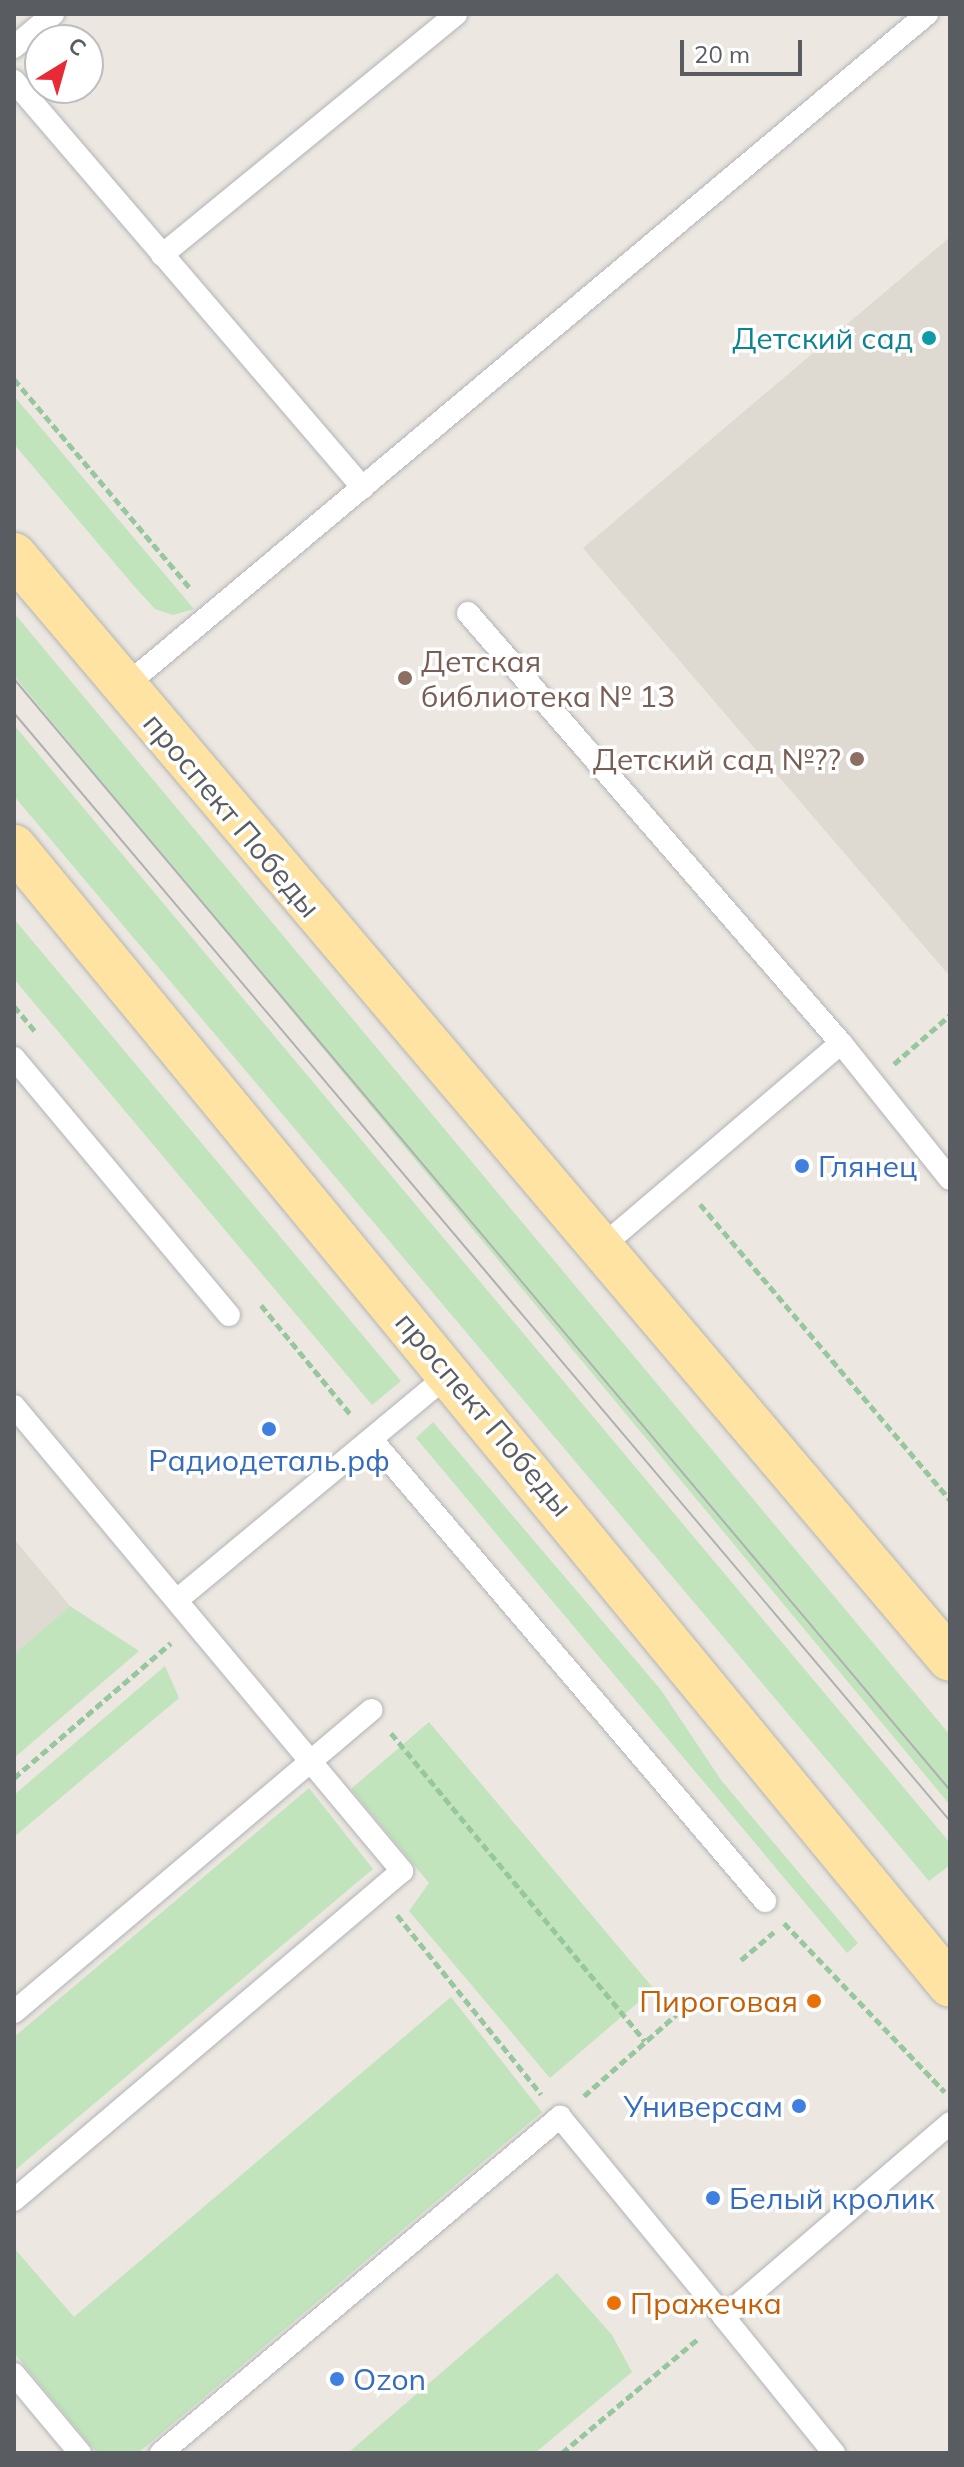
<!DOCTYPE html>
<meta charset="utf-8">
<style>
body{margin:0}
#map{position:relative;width:964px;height:2467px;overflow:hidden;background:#ece7e0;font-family:Mulish,sans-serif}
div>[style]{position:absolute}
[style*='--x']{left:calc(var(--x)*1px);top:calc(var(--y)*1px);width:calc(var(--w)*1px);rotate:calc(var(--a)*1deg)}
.education>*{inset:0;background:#ded9d1}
.green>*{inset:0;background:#c1e4bc}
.path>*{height:5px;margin-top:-2.5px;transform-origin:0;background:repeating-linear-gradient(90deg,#97c79e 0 8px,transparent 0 12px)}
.roads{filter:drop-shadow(0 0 2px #b1b4b8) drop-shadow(0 0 2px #b1b4b8)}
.service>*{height:22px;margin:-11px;padding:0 11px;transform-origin:11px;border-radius:11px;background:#fff}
.primary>*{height:44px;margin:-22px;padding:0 22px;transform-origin:22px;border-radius:22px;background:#fee3a2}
.tram>*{height:2px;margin:-1px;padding:0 1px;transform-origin:1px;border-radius:1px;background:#afb0b1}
.dots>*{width:22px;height:22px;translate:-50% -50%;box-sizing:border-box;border:4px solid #fff;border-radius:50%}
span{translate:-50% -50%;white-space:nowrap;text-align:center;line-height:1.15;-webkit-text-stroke:7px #fff;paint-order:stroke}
.culture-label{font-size:30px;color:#0d838f}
.right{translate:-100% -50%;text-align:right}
.education-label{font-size:30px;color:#785e54}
.left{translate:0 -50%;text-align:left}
.street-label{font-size:30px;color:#595d61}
.shop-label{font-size:30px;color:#366cbe}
.food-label{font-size:30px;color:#c56008}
.frame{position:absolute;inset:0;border:16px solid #595d61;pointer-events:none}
.north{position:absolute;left:24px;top:24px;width:80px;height:80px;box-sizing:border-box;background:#fff;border:2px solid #bdbec0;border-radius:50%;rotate:37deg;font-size:22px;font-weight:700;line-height:32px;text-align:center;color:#595d61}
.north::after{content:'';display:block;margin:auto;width:28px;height:36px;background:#e72a36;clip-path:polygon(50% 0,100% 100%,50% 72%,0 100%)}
.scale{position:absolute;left:680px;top:40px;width:122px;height:36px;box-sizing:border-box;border:4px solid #595d61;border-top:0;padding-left:10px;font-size:24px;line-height:28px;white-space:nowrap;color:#595d61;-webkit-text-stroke:6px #fff;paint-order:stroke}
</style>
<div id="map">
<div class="education">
<div style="clip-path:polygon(950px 237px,950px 970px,947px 973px,583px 548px)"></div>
<div style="clip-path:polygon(14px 1539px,70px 1606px,14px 1654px)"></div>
</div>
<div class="green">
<div style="clip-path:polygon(14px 396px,194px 609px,173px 615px,155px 609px,134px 586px,14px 444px)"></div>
<div style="clip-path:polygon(14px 613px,950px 1735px,950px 1805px,14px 676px)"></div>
<div style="clip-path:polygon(14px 725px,950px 1843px,950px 1865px,929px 1881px,14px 796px)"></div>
<div style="clip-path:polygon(14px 919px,401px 1381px,372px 1405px,14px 979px)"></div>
<div style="clip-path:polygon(433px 1422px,661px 1690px,721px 1780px,858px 1943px,847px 1953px,416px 1438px)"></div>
<div style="clip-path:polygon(70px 1606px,139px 1651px,14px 1758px,14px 1654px)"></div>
<div style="clip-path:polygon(165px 1666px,179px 1698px,14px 1837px,14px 1795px)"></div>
<div style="clip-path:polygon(429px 1722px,654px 1989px,550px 2078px,409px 1911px,429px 1883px,351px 1789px)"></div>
<div style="clip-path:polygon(309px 1788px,373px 1869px,14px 2171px,14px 2037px)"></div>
<div style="clip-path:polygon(451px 1997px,542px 2112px,138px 2453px,97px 2453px,14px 2353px,14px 2248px,74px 2317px)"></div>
<div style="clip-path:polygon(557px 2273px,612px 2335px,632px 2372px,535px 2453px,348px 2453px)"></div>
</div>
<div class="path">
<div style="--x:14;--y:379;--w:275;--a:49.9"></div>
<div style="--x:14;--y:1006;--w:34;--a:50"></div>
<div style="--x:894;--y:1064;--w:74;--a:-41.2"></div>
<div style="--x:700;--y:1204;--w:387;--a:49.8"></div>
<div style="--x:261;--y:1305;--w:142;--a:50.7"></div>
<div style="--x:391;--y:1733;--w:399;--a:50.5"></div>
<div style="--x:14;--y:1778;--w:207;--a:-40.7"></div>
<div style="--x:397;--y:1915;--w:230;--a:51.2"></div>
<div style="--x:784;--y:1923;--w:233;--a:46.4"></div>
<div style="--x:741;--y:1960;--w:43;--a:-40.3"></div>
<div style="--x:584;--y:2096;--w:123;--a:-41.4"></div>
<div style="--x:562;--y:2453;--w:179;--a:-40"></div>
</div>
<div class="roads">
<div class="service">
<div style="--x:14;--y:47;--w:51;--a:-40.2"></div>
<div style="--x:14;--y:81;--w:536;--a:49.39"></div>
<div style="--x:162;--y:255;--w:380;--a:-39.3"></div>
<div style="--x:468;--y:613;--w:569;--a:49.06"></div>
<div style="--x:841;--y:1043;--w:318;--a:139.6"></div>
<div style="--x:124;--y:687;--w:1048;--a:-39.97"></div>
<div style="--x:841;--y:1043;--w:174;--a:51.3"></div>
<div style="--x:14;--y:1058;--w:335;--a:50.1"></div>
<div style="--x:14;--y:1406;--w:606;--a:50.16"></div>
<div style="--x:402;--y:1871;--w:509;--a:139.7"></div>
<div style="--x:372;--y:1440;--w:606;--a:49.55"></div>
<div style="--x:177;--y:1600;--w:355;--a:-39.7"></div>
<div style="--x:14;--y:2012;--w:468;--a:-40.2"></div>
<div style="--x:14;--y:2374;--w:103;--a:50.1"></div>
<div style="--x:161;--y:2453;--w:522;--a:-40.1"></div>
<div style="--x:560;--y:2117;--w:259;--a:50.6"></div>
<div style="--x:834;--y:2453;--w:175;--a:-129"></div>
<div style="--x:724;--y:2317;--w:298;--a:-40.6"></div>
</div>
<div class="primary">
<div style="--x:14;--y:555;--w:1447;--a:49.71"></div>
<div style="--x:14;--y:847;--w:1473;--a:50.56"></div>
</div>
</div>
<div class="tram">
<div style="--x:14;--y:679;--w:1453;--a:49.89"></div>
<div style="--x:14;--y:713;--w:1450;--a:49.81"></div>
</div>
<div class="dots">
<div style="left:929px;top:338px;background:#0f9aa8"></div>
<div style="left:405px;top:678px;background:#8d6e63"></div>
<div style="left:857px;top:759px;background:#8d6e63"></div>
<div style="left:802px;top:1166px;background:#3f7fe0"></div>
<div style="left:269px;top:1429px;background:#3f7fe0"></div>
<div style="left:814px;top:2001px;background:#e8710a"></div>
<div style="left:799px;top:2106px;background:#3f7fe0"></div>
<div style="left:713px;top:2198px;background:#3f7fe0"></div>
<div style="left:614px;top:2303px;background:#e8710a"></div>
<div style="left:337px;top:2379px;background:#3f7fe0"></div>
</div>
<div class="culture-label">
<span class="right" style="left:913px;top:338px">Детский сад</span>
</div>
<div class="education-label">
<span class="left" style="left:421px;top:678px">Детская<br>библиотека № 13</span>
<span class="right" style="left:841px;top:759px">Детский сад №??</span>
</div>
<div class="street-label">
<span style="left:232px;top:815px;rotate:50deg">проспект Победы</span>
<span style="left:484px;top:1414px;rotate:50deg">проспект Победы</span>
</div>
<div class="shop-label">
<span class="left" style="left:818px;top:1166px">Глянец</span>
<span style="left:269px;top:1460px">Радиодеталь.рф</span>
<span class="right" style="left:783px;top:2106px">Универсам</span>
<span class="left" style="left:729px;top:2198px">Белый кролик</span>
<span class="left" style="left:353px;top:2379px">Ozon</span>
</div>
<div class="food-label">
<span class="right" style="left:798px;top:2001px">Пироговая</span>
<span class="left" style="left:630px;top:2303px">Пражечка</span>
</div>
<div class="frame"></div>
<div class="north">С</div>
<div class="scale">20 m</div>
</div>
